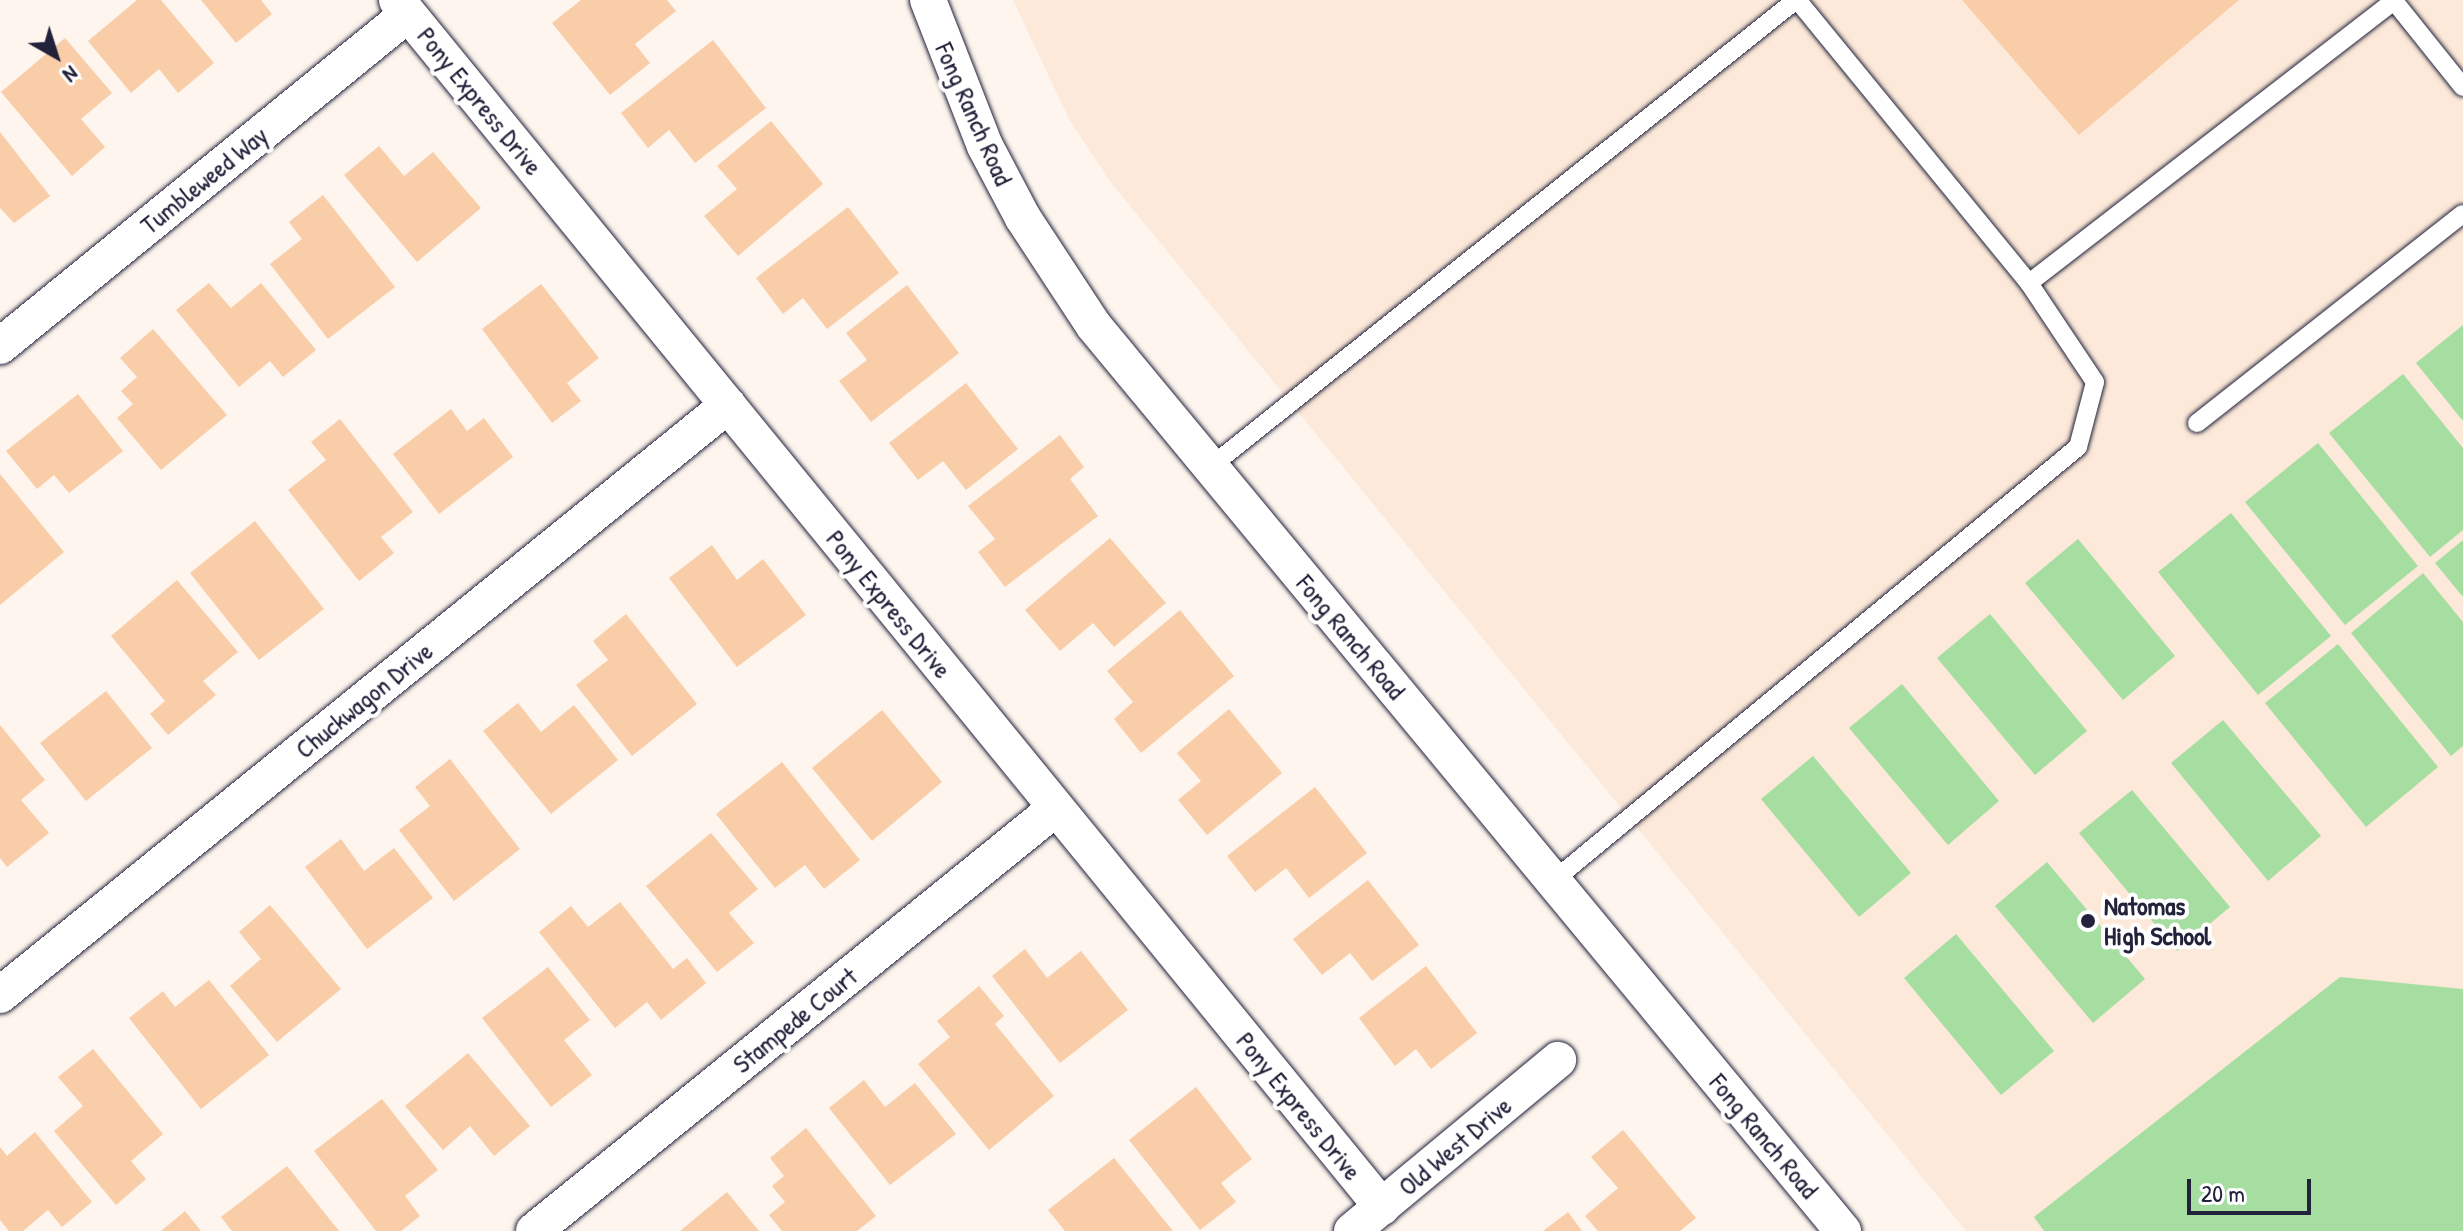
<!DOCTYPE html>
<style>
body{margin:0}
#map{position:relative;width:2463px;height:1231px;overflow:hidden;background:#fef5ee;font-family:"Patrick Hand",sans-serif}
div>[style]{position:absolute}
[style*='--x']{left:calc(var(--x)*1px);top:calc(var(--y)*1px);width:calc(var(--w)*1px);rotate:calc(var(--a)*1deg)}
.built>*{inset:0;background:#fce9d9}
.green>*{inset:0;background:#a6dea2}
.building>*{inset:0;background:#f9cda8}
.roads{filter:drop-shadow(0 0 2px #22223b) drop-shadow(0 0 2px #22223b)}
.lane>*{height:18px;margin:-9px;padding:0 9px;transform-origin:9px;border-radius:9px;background:#fff}
.street>*{height:36px;margin:-18px;padding:0 18px;transform-origin:18px;border-radius:18px;background:#fff}
.dots>*{width:22px;height:22px;translate:-50% -50%;box-sizing:border-box;border:4px solid #fff;border-radius:50%}
span{translate:-50% -50%;white-space:nowrap;text-align:center;line-height:1.15;-webkit-text-stroke:8px #fff;paint-order:stroke}
.street-label{font-size:26px;color:#22223b}
.poi-label{font-size:26px;color:#22223b;font-weight:700}
.left{translate:0 -50%;text-align:left}
.north{position:absolute;left:16px;top:16px;width:80px;height:80px;-webkit-text-stroke:6px #fff;paint-order:stroke;rotate:141deg;font-size:22px;font-weight:700;line-height:32px;text-align:center;color:#22223b}
.north::after{content:'';display:block;margin:auto;width:28px;height:36px;background:#22223b;clip-path:polygon(50% 0,100% 100%,50% 72%,0 100%)}
.scale{position:absolute;left:2187px;top:1179px;width:124px;height:36px;box-sizing:border-box;border:4px solid #22223b;border-top:0;padding-left:10px;font-size:24px;line-height:28px;white-space:nowrap;color:#22223b;-webkit-text-stroke:6px #fff;paint-order:stroke}
</style>
<div id="map">
<div class="built">
<div style="clip-path:polygon(1013px 0,2463px 0,2463px 1231px,1966px 1231px,1109px 180px,1069px 119px)"></div>
</div>
<div class="green">
<div style="clip-path:polygon(2463px 325px,2463px 421px,2416px 363px)"></div>
<div style="clip-path:polygon(2403px 374px,2463px 448px,2463px 530px,2430px 557px,2329px 433px)"></div>
<div style="clip-path:polygon(2318px 443px,2418px 566px,2345px 625px,2245px 502px)"></div>
<div style="clip-path:polygon(2231px 513px,2331px 636px,2258px 695px,2158px 572px)"></div>
<div style="clip-path:polygon(2078px 539px,2175px 656px,2123px 700px,2025px 583px)"></div>
<div style="clip-path:polygon(2463px 540px,2463px 597px,2435px 563px)"></div>
<div style="clip-path:polygon(2423px 573px,2463px 622px,2463px 746px,2451px 756px,2351px 633px)"></div>
<div style="clip-path:polygon(1990px 614px,2087px 731px,2035px 775px,1937px 658px)"></div>
<div style="clip-path:polygon(2338px 644px,2438px 767px,2366px 827px,2265px 703px)"></div>
<div style="clip-path:polygon(1902px 684px,1999px 801px,1948px 845px,1849px 728px)"></div>
<div style="clip-path:polygon(2223px 720px,2321px 836px,2268px 881px,2171px 763px)"></div>
<div style="clip-path:polygon(1813px 756px,1911px 873px,1859px 917px,1761px 799px)"></div>
<div style="clip-path:polygon(2132px 790px,2230px 907px,2177px 951px,2079px 833px)"></div>
<div style="clip-path:polygon(2047px 862px,2145px 979px,2093px 1023px,1995px 906px)"></div>
<div style="clip-path:polygon(1956px 934px,2054px 1051px,2001px 1095px,1904px 978px)"></div>
<div style="clip-path:polygon(2340px 977px,2463px 989px,2463px 1231px,2044px 1231px,2034px 1217px)"></div>
</div>
<div class="building">
<div style="clip-path:polygon(137px 0,161px 0,214px 63px,178px 93px,159px 69px,131px 93px,88px 41px)"></div>
<div style="clip-path:polygon(201px 0,261px 0,272px 14px,236px 43px)"></div>
<div style="clip-path:polygon(581px 0,667px 0,676px 11px,635px 44px,650px 63px,610px 95px,552px 23px)"></div>
<div style="clip-path:polygon(1962px 0,2239px 0,2079px 135px)"></div>
<div style="clip-path:polygon(65px 38px,112px 93px,81px 119px,105px 147px,72px 176px,1px 92px)"></div>
<div style="clip-path:polygon(713px 40px,766px 108px,695px 163px,669px 130px,648px 148px,621px 113px)"></div>
<div style="clip-path:polygon(771px 121px,823px 184px,738px 256px,704px 216px,737px 189px,717px 166px)"></div>
<div style="clip-path:polygon(0 132px,50px 196px,14px 223px,0 208px)"></div>
<div style="clip-path:polygon(379px 146px,404px 176px,433px 152px,481px 208px,417px 262px,344px 175px)"></div>
<div style="clip-path:polygon(323px 195px,395px 287px,328px 339px,270px 264px,302px 239px,289px 222px)"></div>
<div style="clip-path:polygon(848px 207px,899px 273px,827px 329px,803px 298px,783px 314px,756px 278px)"></div>
<div style="clip-path:polygon(209px 283px,231px 308px,261px 283px,316px 350px,283px 377px,270px 361px,239px 387px,176px 310px)"></div>
<div style="clip-path:polygon(541px 284px,599px 358px,567px 383px,581px 401px,552px 423px,482px 329px)"></div>
<div style="clip-path:polygon(907px 285px,959px 353px,871px 422px,839px 381px,867px 360px,846px 333px)"></div>
<div style="clip-path:polygon(153px 329px,227px 415px,161px 470px,117px 418px,133px 404px,121px 391px,137px 377px,120px 358px)"></div>
<div style="clip-path:polygon(966px 383px,1018px 449px,966px 490px,943px 461px,918px 480px,889px 443px)"></div>
<div style="clip-path:polygon(78px 394px,123px 451px,69px 493px,54px 475px,37px 489px,6px 451px)"></div>
<div style="clip-path:polygon(451px 409px,467px 431px,484px 418px,513px 457px,439px 514px,393px 454px)"></div>
<div style="clip-path:polygon(340px 419px,413px 512px,381px 537px,394px 553px,359px 581px,288px 490px,326px 460px,311px 442px)"></div>
<div style="clip-path:polygon(1060px 435px,1084px 467px,1070px 479px,1098px 516px,1005px 587px,978px 552px,995px 539px,968px 506px)"></div>
<div style="clip-path:polygon(0 474px,64px 552px,0 605px)"></div>
<div style="clip-path:polygon(255px 521px,324px 609px,259px 660px,190px 573px)"></div>
<div style="clip-path:polygon(1110px 538px,1166px 603px,1114px 647px,1093px 623px,1060px 651px,1025px 610px)"></div>
<div style="clip-path:polygon(712px 545px,737px 580px,763px 559px,806px 615px,737px 667px,669px 578px)"></div>
<div style="clip-path:polygon(177px 580px,238px 652px,203px 681px,216px 695px,168px 735px,150px 714px,165px 701px,111px 636px)"></div>
<div style="clip-path:polygon(1180px 610px,1234px 676px,1141px 753px,1114px 719px,1133px 702px,1107px 671px)"></div>
<div style="clip-path:polygon(626px 614px,697px 704px,632px 756px,576px 685px,608px 660px,593px 641px)"></div>
<div style="clip-path:polygon(106px 691px,152px 748px,86px 801px,40px 743px)"></div>
<div style="clip-path:polygon(518px 703px,541px 732px,574px 705px,618px 760px,551px 814px,483px 731px)"></div>
<div style="clip-path:polygon(1229px 709px,1282px 773px,1207px 835px,1178px 800px,1201px 781px,1177px 753px)"></div>
<div style="clip-path:polygon(882px 710px,942px 782px,872px 841px,812px 768px)"></div>
<div style="clip-path:polygon(0 725px,45px 780px,21px 800px,49px 833px,7px 867px,0 858px)"></div>
<div style="clip-path:polygon(450px 759px,520px 849px,454px 901px,399px 830px,430px 806px,415px 787px)"></div>
<div style="clip-path:polygon(782px 762px,860px 860px,824px 889px,805px 865px,775px 888px,716px 814px)"></div>
<div style="clip-path:polygon(1315px 787px,1367px 853px,1309px 898px,1286px 868px,1255px 892px,1227px 856px)"></div>
<div style="clip-path:polygon(711px 833px,758px 889px,729px 913px,754px 943px,717px 972px,646px 886px)"></div>
<div style="clip-path:polygon(341px 839px,364px 871px,394px 848px,433px 898px,367px 949px,305px 867px)"></div>
<div style="clip-path:polygon(1368px 880px,1419px 945px,1372px 981px,1350px 953px,1322px 975px,1293px 939px)"></div>
<div style="clip-path:polygon(620px 902px,673px 969px,687px 958px,706px 983px,661px 1020px,647px 1002px,615px 1028px,539px 932px,571px 906px,588px 927px)"></div>
<div style="clip-path:polygon(270px 905px,341px 989px,277px 1042px,230px 986px,261px 959px,239px 932px)"></div>
<div style="clip-path:polygon(1025px 949px,1047px 978px,1081px 951px,1128px 1010px,1060px 1063px,992px 976px)"></div>
<div style="clip-path:polygon(1426px 966px,1477px 1033px,1431px 1069px,1416px 1049px,1395px 1066px,1359px 1018px)"></div>
<div style="clip-path:polygon(548px 967px,590px 1020px,564px 1040px,592px 1075px,551px 1107px,482px 1018px)"></div>
<div style="clip-path:polygon(209px 980px,269px 1055px,201px 1109px,129px 1018px,163px 991px,175px 1007px)"></div>
<div style="clip-path:polygon(979px 986px,1004px 1016px,995px 1024px,1054px 1096px,989px 1150px,918px 1064px,950px 1037px,937px 1021px)"></div>
<div style="clip-path:polygon(93px 1049px,163px 1134px,131px 1161px,146px 1179px,116px 1205px,54px 1131px,83px 1106px,58px 1077px)"></div>
<div style="clip-path:polygon(468px 1053px,530px 1126px,494px 1156px,470px 1126px,443px 1150px,405px 1106px)"></div>
<div style="clip-path:polygon(864px 1080px,885px 1107px,915px 1083px,956px 1134px,890px 1185px,829px 1108px)"></div>
<div style="clip-path:polygon(1196px 1087px,1252px 1159px,1221px 1183px,1236px 1202px,1200px 1230px,1129px 1140px)"></div>
<div style="clip-path:polygon(382px 1099px,438px 1170px,405px 1196px,420px 1216px,401px 1231px,376px 1231px,314px 1151px)"></div>
<div style="clip-path:polygon(806px 1128px,876px 1216px,857px 1231px,782px 1231px,769px 1215px,785px 1202px,772px 1186px,784px 1176px,770px 1158px)"></div>
<div style="clip-path:polygon(1623px 1130px,1696px 1218px,1680px 1231px,1598px 1231px,1585px 1216px,1618px 1188px,1591px 1157px)"></div>
<div style="clip-path:polygon(35px 1132px,92px 1202px,62px 1227px,48px 1210px,23px 1231px,9px 1231px,0 1220px,0 1147px,7px 1156px)"></div>
<div style="clip-path:polygon(1114px 1158px,1173px 1231px,1065px 1231px,1048px 1210px)"></div>
<div style="clip-path:polygon(287px 1166px,339px 1231px,232px 1231px,221px 1217px)"></div>
<div style="clip-path:polygon(727px 1192px,759px 1231px,680px 1231px)"></div>
<div style="clip-path:polygon(185px 1211px,201px 1231px,161px 1231px)"></div>
<div style="clip-path:polygon(1568px 1212px,1582px 1231px,1543px 1231px)"></div>
</div>
<div class="roads">
<div class="lane">
<div style="--x:2394;--y:1;--w:110;--a:51.3"></div>
<div style="--x:2029;--y:283;--w:463;--a:-37.7"></div>
<div style="--x:2197;--y:423;--w:338;--a:-38.2"></div>
<div style="--x:1210;--y:467;--w:749;--a:-38.55"></div>
<div style="--x:1553;--y:881;--w:681;--a:-39.58"></div>
<div style="--x:2078;--y:447;--w:67;--a:-75.3"></div>
<div style="--x:2095;--y:382;--w:119;--a:-123.7"></div>
<div style="--x:2029;--y:283;--w:366;--a:-129.3"></div>
</div>
<div class="street">
<div style="--x:397;--y:0;--w:1558;--a:50.78"></div>
<div style="--x:928;--y:0;--w:157;--a:68.7"></div>
<div style="--x:985;--y:146;--w:81;--a:62.2"></div>
<div style="--x:1023;--y:218;--w:129;--a:56.7"></div>
<div style="--x:1094;--y:326;--w:1175;--a:50.39"></div>
<div style="--x:0;--y:346;--w:526;--a:-39.14"></div>
<div style="--x:0;--y:995;--w:937;--a:-39.02"></div>
<div style="--x:534;--y:1231;--w:672;--a:-39.02"></div>
<div style="--x:1352;--y:1231;--w:268;--a:-39.7"></div>
</div>
</div>
<div class="dots">
<div style="left:2088px;top:921px;background:#22223b"></div>
</div>
<div class="street-label">
<span style="left:480px;top:101px;rotate:51deg">Pony Express Drive</span>
<span style="left:974px;top:114px;rotate:66deg">Fong Ranch Road</span>
<span style="left:204px;top:180px;rotate:-39deg">Tumbleweed Way</span>
<span style="left:889px;top:604px;rotate:51deg">Pony Express Drive</span>
<span style="left:1351px;top:637px;rotate:50deg">Fong Ranch Road</span>
<span style="left:364px;top:700px;rotate:-39deg">Chuckwagon Drive</span>
<span style="left:795px;top:1020px;rotate:-39deg">Stampede Court</span>
<span style="left:1299px;top:1106px;rotate:51deg">Pony Express Drive</span>
<span style="left:1764px;top:1136px;rotate:50deg">Fong Ranch Road</span>
<span style="left:1455px;top:1146px;rotate:-40deg">Old West Drive</span>
</div>
<div class="poi-label">
<span class="left" style="left:2104px;top:921px">Natomas<br>High School</span>
</div>
<div class="north">N</div>
<div class="scale">20 m</div>
</div>
